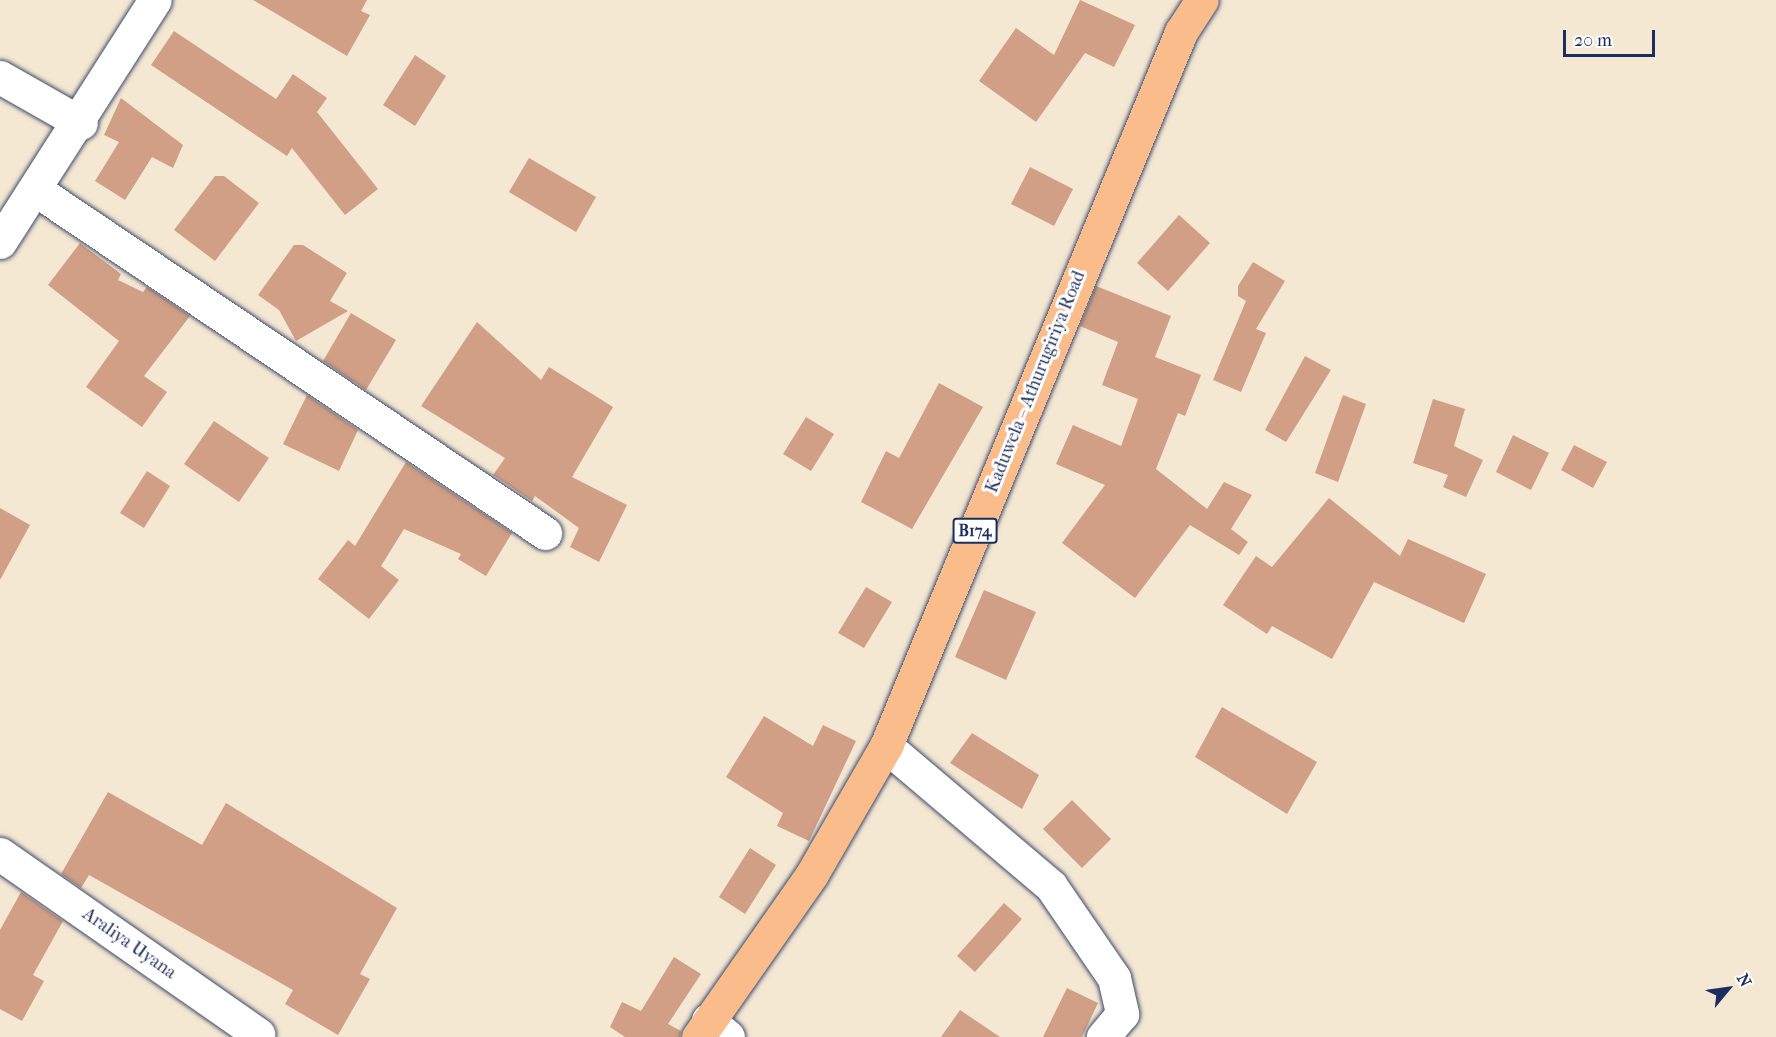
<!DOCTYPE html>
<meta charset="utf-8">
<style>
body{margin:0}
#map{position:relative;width:1776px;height:1037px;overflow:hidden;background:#f5e8d2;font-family:"IM FELL French Canon",serif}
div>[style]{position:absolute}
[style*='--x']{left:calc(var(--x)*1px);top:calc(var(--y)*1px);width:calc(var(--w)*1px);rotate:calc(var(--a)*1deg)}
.building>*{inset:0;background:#d09f85}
.roads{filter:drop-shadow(0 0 2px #3c4b6f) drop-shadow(0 0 2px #3c4b6f)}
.street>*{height:33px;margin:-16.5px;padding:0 16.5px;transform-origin:16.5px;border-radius:16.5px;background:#fff}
.primary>*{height:33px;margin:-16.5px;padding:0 16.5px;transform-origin:16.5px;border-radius:16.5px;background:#f9bc8a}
span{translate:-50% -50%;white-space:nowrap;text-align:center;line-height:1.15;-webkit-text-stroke:6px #fff;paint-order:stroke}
.shield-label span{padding:2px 4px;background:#fff;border:2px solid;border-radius:4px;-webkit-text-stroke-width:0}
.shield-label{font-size:16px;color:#1b2f5e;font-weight:700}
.street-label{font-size:18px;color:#1b2f5e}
.north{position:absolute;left:1698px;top:959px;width:60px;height:60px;-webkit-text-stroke:4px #fff;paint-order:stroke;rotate:61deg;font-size:16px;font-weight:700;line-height:24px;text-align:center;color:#1b2f5e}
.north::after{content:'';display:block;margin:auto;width:21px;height:27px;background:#1b2f5e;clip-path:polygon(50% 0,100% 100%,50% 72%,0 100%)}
.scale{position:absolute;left:1563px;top:30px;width:92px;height:27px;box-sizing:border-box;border:3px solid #1b2f5e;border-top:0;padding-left:8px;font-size:18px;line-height:21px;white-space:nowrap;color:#1b2f5e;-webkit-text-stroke:4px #fff;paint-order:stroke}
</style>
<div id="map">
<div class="building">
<div style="clip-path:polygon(253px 0,367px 0,361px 11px,370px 15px,347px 56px)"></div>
<div style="clip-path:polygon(1080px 0,1135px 25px,1114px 67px,1085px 53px,1036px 122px,979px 81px,1016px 28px,1054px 55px)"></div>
<div style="clip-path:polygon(174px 31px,276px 99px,293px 74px,327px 98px,317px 112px,378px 189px,345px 215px,292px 148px,287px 156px,151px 65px)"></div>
<div style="clip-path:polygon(415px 55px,446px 76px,415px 126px,383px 105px)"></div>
<div style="clip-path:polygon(121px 98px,183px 145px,173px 168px,152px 157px,125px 200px,95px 181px,119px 142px,104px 135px)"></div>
<div style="clip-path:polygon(529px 158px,596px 197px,576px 232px,509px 192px)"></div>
<div style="clip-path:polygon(1030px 167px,1073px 189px,1054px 226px,1011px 204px)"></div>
<div style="clip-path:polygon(215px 176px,224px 176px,259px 203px,215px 261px,174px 230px)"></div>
<div style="clip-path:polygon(1179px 215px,1210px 243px,1168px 291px,1137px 263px)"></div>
<div style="clip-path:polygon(80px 243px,121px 274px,118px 280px,143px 292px,147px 287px,190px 316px,144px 376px,167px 392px,142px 427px,86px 387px,119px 341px,48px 285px)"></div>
<div style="clip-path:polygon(294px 245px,303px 245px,347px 273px,330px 301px,348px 311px,296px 341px,279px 310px,258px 295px)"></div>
<div style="clip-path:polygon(1253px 262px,1285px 281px,1256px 329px,1266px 333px,1241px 392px,1213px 380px,1246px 301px,1238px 296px,1238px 286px)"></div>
<div style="clip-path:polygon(1096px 286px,1171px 316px,1155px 357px,1201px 375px,1185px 416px,1178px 413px,1156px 469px,1207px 509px,1224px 482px,1252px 495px,1231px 529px,1248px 542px,1239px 555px,1190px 525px,1135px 598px,1062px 543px,1105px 485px,1056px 464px,1073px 425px,1121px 446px,1138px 399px,1102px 385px,1118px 342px,1080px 326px)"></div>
<div style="clip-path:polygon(351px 313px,396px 340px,366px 390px,323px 361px)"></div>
<div style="clip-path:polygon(477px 322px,541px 380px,549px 367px,613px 407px,572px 477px,627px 505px,599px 562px,570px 547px,579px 528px,535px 496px,532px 501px,493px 475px,505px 458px,421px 406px)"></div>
<div style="clip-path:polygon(1305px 356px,1331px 370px,1286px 442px,1265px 430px)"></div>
<div style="clip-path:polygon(939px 383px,983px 407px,912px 529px,861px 502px,886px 451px,899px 458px)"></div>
<div style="clip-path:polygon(307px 395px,358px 430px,339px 471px,283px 444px)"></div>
<div style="clip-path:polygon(1343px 395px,1366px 404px,1338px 482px,1315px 473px)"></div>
<div style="clip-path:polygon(1433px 399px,1465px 409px,1454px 446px,1483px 460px,1466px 497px,1443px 487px,1448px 475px,1413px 463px)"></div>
<div style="clip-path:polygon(806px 417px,834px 434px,811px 471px,783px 454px)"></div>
<div style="clip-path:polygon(214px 421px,269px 458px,239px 502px,184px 464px)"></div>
<div style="clip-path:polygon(1513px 435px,1549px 453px,1531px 490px,1496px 472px)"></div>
<div style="clip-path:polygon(1574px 445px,1607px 462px,1593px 488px,1561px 470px)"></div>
<div style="clip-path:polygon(406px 462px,512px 533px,486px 576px,458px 559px,461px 554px,404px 529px,381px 566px,399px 580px,369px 619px,318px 579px,348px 540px,355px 546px)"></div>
<div style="clip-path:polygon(147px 471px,170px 486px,144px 528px,120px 513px)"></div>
<div style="clip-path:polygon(1329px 498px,1400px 556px,1408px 539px,1486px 574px,1464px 623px,1374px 582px,1332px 659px,1272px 626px,1267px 634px,1223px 605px,1256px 556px,1272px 567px)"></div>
<div style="clip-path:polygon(0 508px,30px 525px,0 580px)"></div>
<div style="clip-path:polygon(866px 587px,892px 602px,864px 648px,838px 633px)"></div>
<div style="clip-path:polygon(984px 590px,1036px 612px,1006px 680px,955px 657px)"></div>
<div style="clip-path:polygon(1222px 707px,1317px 762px,1287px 814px,1195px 757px)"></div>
<div style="clip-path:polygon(764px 716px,813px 746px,823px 725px,856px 741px,809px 841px,777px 826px,783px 813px,726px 777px)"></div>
<div style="clip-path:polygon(972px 733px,1039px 775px,1022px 809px,950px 763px)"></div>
<div style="clip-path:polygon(108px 792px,202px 845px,226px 803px,397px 908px,360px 974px,370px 979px,338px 1035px,285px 1004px,293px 990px,89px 875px,81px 888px,61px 874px)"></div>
<div style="clip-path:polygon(1072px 800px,1111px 839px,1082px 868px,1043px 829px)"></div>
<div style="clip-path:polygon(750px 848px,776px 865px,745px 914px,719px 897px)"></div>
<div style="clip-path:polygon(21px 892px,63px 921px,33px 975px,44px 981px,22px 1021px,0 1009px,0 930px)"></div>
<div style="clip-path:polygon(1004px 903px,1022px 919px,975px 972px,957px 956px)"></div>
<div style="clip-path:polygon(674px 957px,701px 974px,668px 1024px,681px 1031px,680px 1037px,625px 1037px,610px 1027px,622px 1002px,641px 1011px)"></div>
<div style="clip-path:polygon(1067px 988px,1098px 1003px,1082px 1037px,1043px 1037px)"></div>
<div style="clip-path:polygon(960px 1010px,1000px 1037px,941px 1037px)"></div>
</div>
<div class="roads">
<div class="street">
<div style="--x:0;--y:77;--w:93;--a:29.6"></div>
<div style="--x:36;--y:190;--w:614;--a:33.97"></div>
<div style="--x:0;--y:242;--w:287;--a:-57.4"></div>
<div style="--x:886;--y:746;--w:216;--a:40.3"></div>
<div style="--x:1051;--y:886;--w:112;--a:55.6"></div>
<div style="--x:1114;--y:978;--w:37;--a:77"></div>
<div style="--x:1122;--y:1014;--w:30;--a:130"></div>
<div style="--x:0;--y:854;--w:315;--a:34.9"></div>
<div style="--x:708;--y:1020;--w:26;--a:40"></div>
</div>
<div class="primary">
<div style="--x:698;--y:1037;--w:199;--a:-55"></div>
<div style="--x:812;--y:874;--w:148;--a:-60"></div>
<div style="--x:886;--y:746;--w:773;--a:-67.55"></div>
<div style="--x:1181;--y:32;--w:38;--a:-57"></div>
</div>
</div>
<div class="shield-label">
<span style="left:975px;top:531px">B174</span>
</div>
<div class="street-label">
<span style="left:1036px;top:382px;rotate:-68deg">Kaduwela – Athurugiriya Road</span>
<span style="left:129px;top:944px;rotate:35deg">Araliya Uyana</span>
</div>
<div class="north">N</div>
<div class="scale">20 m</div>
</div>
